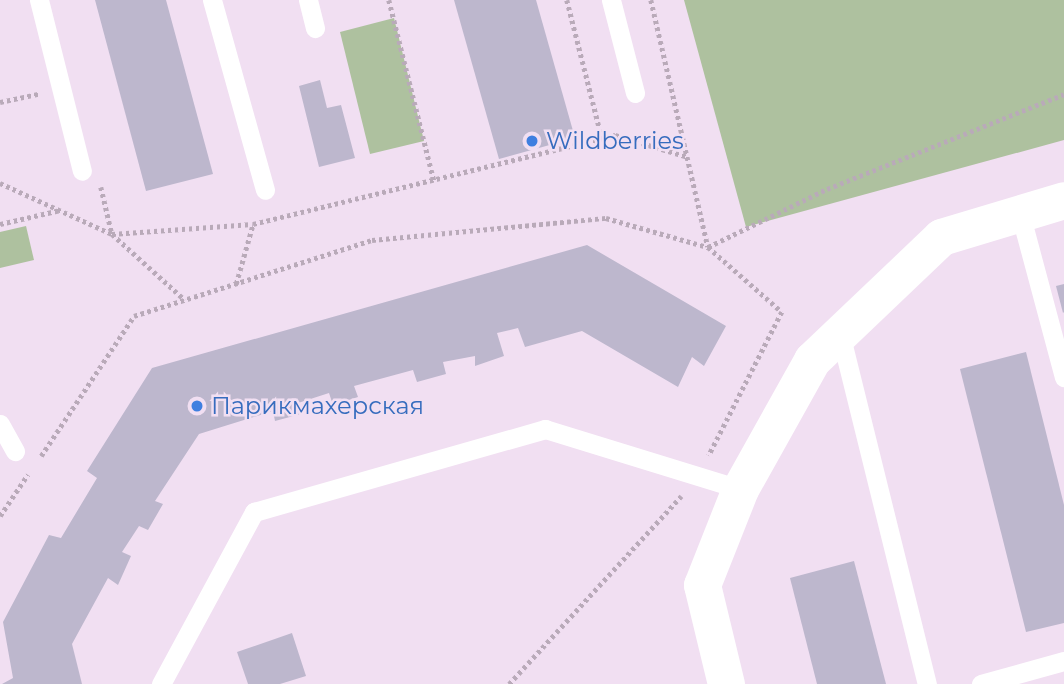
<!DOCTYPE html>
<meta charset="utf-8">
<style>
body{margin:0}
#map{position:relative;width:1064px;height:684px;overflow:hidden;background:#f1dff2;font-family:Montserrat,sans-serif}
div>[style]{position:absolute}
[style*='--x']{left:calc(var(--x)*1px);top:calc(var(--y)*1px);width:calc(var(--w)*1px);rotate:calc(var(--a)*1deg)}
.green>*{inset:0;background:#aec19f}
.building>*{inset:0;background:#bdb7cd}
.path>*{height:4.5px;margin-top:-2.25px;transform-origin:0;background:repeating-linear-gradient(90deg,#b9aab9 0 3.5px,transparent 0 7px)}
.service>*{height:19px;margin:-9.5px;padding:0 9.5px;transform-origin:9.5px;border-radius:9.5px;background:#fff}
.minor>*{height:37px;margin:-18.5px;padding:0 18.5px;transform-origin:18.5px;border-radius:18.5px;background:#fff}
.dots>*{width:19px;height:19px;translate:-50% -50%;box-sizing:border-box;border:4px solid #f1dff2;border-radius:50%}
span{translate:-50% -50%;white-space:nowrap;text-align:center;line-height:1.15;-webkit-text-stroke:5px #f1dff2;paint-order:stroke}
.shop-label{font-size:24px;color:#366cbe}
.left{translate:0 -50%;text-align:left}
</style>
<div id="map">
<div class="green">
<div style="clip-path:polygon(684px 0,1064px 0,1064px 140px,746px 227px)"></div>
<div style="clip-path:polygon(394px 18px,424px 141px,370px 154px,340px 32px)"></div>
<div style="clip-path:polygon(26px 226px,34px 260px,0 268px,0 232px)"></div>
</div>
<div class="building">
<div style="clip-path:polygon(95px 0,166px 0,213px 174px,146px 191px)"></div>
<div style="clip-path:polygon(454px 0,536px 0,575px 138px,499px 159px)"></div>
<div style="clip-path:polygon(320px 80px,327px 108px,341px 105px,355px 158px,319px 167px,299px 86px)"></div>
<div style="clip-path:polygon(587px 245px,726px 326px,704px 366px,692px 357px,678px 387px,582px 331px,525px 347px,518px 328px,497px 333px,504px 356px,475px 366px,475px 356px,443px 362px,446px 374px,417px 382px,413px 370px,354px 386px,358px 397px,333px 405px,329px 393px,298px 403px,301px 414px,275px 421px,273px 411px,199px 434px,155px 501px,163px 504px,148px 530px,139px 526px,122px 552px,131px 556px,118px 585px,108px 578px,72px 644px,82px 684px,2px 684px,13px 678px,3px 622px,49px 535px,61px 538px,97px 478px,87px 471px,152px 368px)"></div>
<div style="clip-path:polygon(1064px 284px,1064px 312px,1063px 313px,1056px 286px)"></div>
<div style="clip-path:polygon(1026px 352px,1064px 505px,1064px 623px,1026px 632px,960px 369px)"></div>
<div style="clip-path:polygon(854px 561px,886px 684px,817px 684px,790px 578px)"></div>
<div style="clip-path:polygon(292px 633px,306px 676px,280px 684px,248px 684px,237px 652px)"></div>
</div>
<div class="path">
<div style="--x:389;--y:0;--w:186;--a:76"></div>
<div style="--x:567;--y:0;--w:142;--a:75.8"></div>
<div style="--x:651;--y:0;--w:253;--a:77"></div>
<div style="--x:708;--y:247;--w:132;--a:-26"></div>
<div style="--x:827;--y:189;--w:255;--a:-21.8"></div>
<div style="--x:0;--y:102;--w:39;--a:-12"></div>
<div style="--x:0;--y:183;--w:123;--a:24.5"></div>
<div style="--x:112;--y:234;--w:98;--a:42.1"></div>
<div style="--x:101;--y:187;--w:48;--a:76.8"></div>
<div style="--x:0;--y:224;--w:62;--a:-13.1"></div>
<div style="--x:112;--y:234;--w:141;--a:-4.1"></div>
<div style="--x:253;--y:224;--w:373;--a:-13.8"></div>
<div style="--x:615;--y:135;--w:76;--a:16.8"></div>
<div style="--x:236;--y:284;--w:62;--a:-74.2"></div>
<div style="--x:41;--y:456;--w:168;--a:-56.4"></div>
<div style="--x:134;--y:316;--w:250;--a:-17.7"></div>
<div style="--x:372;--y:240;--w:235;--a:-5.4"></div>
<div style="--x:606;--y:218;--w:106;--a:15.9"></div>
<div style="--x:708;--y:247;--w:98;--a:41.3"></div>
<div style="--x:782;--y:312;--w:161;--a:117"></div>
<div style="--x:0;--y:516;--w:50;--a:-56.3"></div>
<div style="--x:509;--y:684;--w:255;--a:-47.5"></div>
</div>
<div class="service">
<div style="--x:39;--y:0;--w:176;--a:75.9"></div>
<div style="--x:212;--y:0;--w:197;--a:74.4"></div>
<div style="--x:308;--y:0;--w:29;--a:76"></div>
<div style="--x:611;--y:0;--w:96;--a:75.5"></div>
<div style="--x:1020;--y:213;--w:170;--a:75"></div>
<div style="--x:840;--y:333;--w:362;--a:76.1"></div>
<div style="--x:0;--y:424;--w:31;--a:61"></div>
<div style="--x:161;--y:684;--w:196;--a:-61.6"></div>
<div style="--x:254;--y:512;--w:303;--a:-15.9"></div>
<div style="--x:545;--y:429;--w:204;--a:17.1"></div>
<div style="--x:981;--y:684;--w:86;--a:-15.5"></div>
</div>
<div class="minor">
<div style="--x:726;--y:684;--w:102;--a:-103.6"></div>
<div style="--x:702;--y:585;--w:103;--a:-68.4"></div>
<div style="--x:740;--y:489;--w:148;--a:-60.8"></div>
<div style="--x:812;--y:360;--w:178;--a:-43.6"></div>
<div style="--x:941;--y:237;--w:128;--a:-16.7"></div>
</div>
<div class="dots">
<div style="left:532px;top:141px;background:#3f7fe0"></div>
<div style="left:197px;top:406px;background:#3f7fe0"></div>
</div>
<div class="shop-label">
<span class="left" style="left:546px;top:141px">Wildberries</span>
<span class="left" style="left:211px;top:406px">Парикмахерская</span>
</div>
</div>
